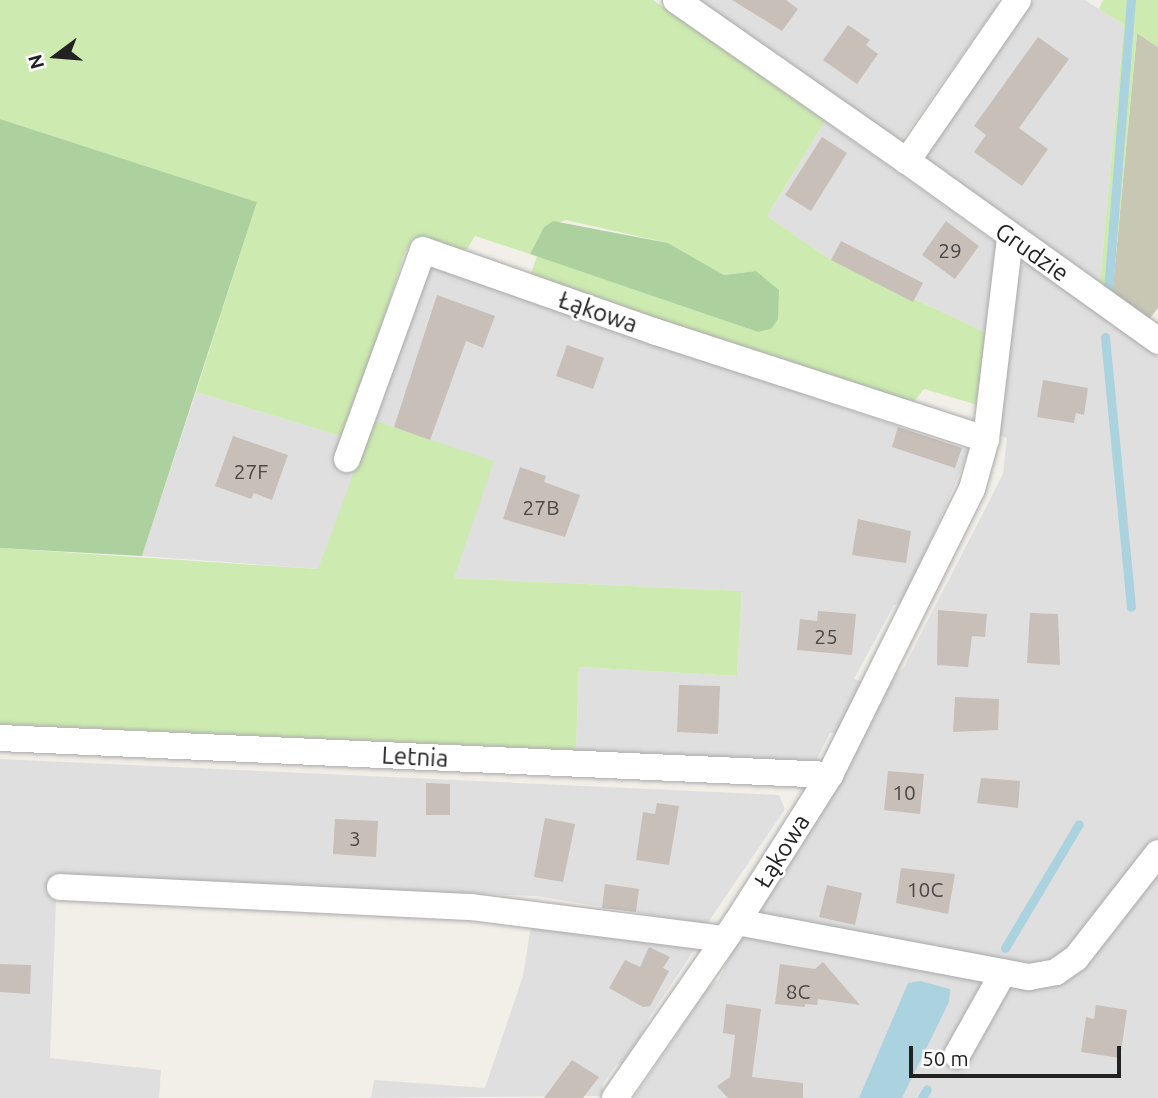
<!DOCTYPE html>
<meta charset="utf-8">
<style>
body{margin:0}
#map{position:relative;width:1158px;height:1098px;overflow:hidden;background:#f2efe9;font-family:Ubuntu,sans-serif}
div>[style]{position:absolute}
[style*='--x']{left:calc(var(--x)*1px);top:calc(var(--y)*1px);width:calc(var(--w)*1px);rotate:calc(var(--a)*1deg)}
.residential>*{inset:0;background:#e0dfdf}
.construction>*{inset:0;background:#c7c7b4}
.grass>*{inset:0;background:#cdebb0}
.forest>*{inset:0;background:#add19e}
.water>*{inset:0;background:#aad3df}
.stream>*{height:9px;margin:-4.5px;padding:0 4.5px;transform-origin:4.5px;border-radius:4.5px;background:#aad3df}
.building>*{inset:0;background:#c7bfb8}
.roads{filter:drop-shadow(0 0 2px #a9a9a9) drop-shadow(0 0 2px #a9a9a9)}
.street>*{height:26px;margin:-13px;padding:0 13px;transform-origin:13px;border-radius:13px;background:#fff}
span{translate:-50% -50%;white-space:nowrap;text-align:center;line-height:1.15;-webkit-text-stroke:5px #fff;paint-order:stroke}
.number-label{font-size:21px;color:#4b4948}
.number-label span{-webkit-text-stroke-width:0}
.street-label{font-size:24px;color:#222}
.north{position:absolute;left:21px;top:21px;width:70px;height:70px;-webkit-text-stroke:5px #fff;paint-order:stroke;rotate:254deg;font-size:19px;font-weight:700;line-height:28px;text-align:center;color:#222}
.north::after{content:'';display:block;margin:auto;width:24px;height:32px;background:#222;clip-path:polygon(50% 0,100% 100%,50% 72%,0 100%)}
.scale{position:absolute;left:909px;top:1046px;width:212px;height:32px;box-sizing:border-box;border:4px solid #222;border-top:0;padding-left:9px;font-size:21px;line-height:24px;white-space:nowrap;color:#222;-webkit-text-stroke:5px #fff;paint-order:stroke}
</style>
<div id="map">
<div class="residential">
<div style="clip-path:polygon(699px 0,996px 0,999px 3px,900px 142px)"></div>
<div style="clip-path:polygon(1034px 0,1085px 0,1124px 25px,1100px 283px,921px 157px)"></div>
<div style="clip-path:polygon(825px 121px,998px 244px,985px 332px,831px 260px,767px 216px)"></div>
<div style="clip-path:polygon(1027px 263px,1158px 357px,1158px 1098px,634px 1098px,709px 987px,719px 979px,742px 931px,850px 764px,887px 685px,904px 667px,1003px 474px,1007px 438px,997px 434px,1014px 270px)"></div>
<div style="clip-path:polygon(435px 267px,969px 451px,904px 603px,894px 605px,854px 679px,863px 682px,840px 733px,830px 733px,816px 761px,576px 750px,579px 667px,737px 676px,742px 591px,454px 578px,430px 440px,373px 420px,427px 270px)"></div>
<div style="clip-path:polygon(196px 392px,347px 438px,357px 465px,319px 569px,142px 556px)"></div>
<div style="clip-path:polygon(0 759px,779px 795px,785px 809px,707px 924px,536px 896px,57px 877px,50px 1058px,161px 1070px,159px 1098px,0 1098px)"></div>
<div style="clip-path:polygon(531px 925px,695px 949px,650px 1016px,628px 1062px,616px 1065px,602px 1085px,605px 1096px,371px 1098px,374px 1080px,485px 1088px,523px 976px)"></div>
</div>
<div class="construction">
<div style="clip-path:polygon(1137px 33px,1158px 47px,1158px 308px,1147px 322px,1112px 297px)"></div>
</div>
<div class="grass">
<div style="clip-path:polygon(0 0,653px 0,825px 121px,767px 216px,831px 260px,985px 332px,981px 406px,924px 389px,912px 404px,530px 277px,537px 256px,758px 332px,756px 271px,724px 275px,668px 243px,566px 220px,544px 227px,530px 254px,475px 236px,467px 249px,455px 251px,414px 237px,404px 254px,347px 438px,196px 392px,257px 202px,0 119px)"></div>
<div style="clip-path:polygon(1103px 0,1158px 0,1158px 47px,1137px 33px,1112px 297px,1100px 283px,1124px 25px,1099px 9px)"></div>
<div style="clip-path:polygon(373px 420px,494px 461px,454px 578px,742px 591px,737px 676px,579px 667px,576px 750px,0 724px,0 548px,318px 569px)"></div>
</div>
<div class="forest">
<div style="clip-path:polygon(0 119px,257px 202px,142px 556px,0 548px)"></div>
<div style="clip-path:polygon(553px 221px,668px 243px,724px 275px,756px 271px,779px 290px,778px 319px,771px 329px,758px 332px,530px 254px,544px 227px)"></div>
</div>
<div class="water">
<div style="clip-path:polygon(920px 981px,950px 989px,949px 1002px,902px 1098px,859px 1098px,908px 983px)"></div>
</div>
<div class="stream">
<div style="--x:1108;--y:291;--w:292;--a:-85.5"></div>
<div style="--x:1105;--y:337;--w:271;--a:84.5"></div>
<div style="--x:1005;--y:948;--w:144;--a:-59.2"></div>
<div style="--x:922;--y:1098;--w:10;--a:-61"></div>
</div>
<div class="building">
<div style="clip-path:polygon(732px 0,786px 0,798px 9px,782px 31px)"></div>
<div style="clip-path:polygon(848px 25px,870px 40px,866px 45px,878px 54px,857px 84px,823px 60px)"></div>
<div style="clip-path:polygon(1038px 37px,1069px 59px,1019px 128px,1048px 149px,1022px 186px,974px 152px,986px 135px,974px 126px)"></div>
<div style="clip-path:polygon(822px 137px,847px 153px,811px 211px,785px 195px)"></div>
<div style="clip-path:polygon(946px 221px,979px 246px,955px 279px,922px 255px)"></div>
<div style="clip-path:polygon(841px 241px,923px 283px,913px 302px,831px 260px)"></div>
<div style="clip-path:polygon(437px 295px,495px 316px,483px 348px,466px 341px,430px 440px,394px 427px)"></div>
<div style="clip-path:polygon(567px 345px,604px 358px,593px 389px,556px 376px)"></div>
<div style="clip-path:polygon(1043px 380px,1088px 388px,1084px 415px,1076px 413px,1074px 423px,1037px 417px)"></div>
<div style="clip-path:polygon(898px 427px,962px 448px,955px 468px,892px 447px)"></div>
<div style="clip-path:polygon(233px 436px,288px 455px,272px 500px,254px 493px,251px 499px,215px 486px)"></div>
<div style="clip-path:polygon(520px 467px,546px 476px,544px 482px,580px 495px,565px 537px,503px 519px)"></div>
<div style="clip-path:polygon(858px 519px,911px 531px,906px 563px,852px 555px)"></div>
<div style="clip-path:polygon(938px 610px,987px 614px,985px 637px,972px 636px,968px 667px,937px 665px)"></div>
<div style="clip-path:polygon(818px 611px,856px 614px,852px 655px,797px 650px,800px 619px,817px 621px)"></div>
<div style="clip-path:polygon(1030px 613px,1058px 614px,1060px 665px,1027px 663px)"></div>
<div style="clip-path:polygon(679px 685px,720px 686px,718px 734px,677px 732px)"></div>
<div style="clip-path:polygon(955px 697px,999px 699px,998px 730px,953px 732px)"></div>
<div style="clip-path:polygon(888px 771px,924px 774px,920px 814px,884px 810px)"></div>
<div style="clip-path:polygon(981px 778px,1020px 781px,1018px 808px,977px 803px)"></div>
<div style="clip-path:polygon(426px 783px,450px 784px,450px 815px,426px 815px)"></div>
<div style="clip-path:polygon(657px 803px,679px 806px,669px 865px,636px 860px,643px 812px,655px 814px)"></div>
<div style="clip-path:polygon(545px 818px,575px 824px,563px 882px,534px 877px)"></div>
<div style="clip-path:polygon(335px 819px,378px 821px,376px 857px,333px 854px)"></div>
<div style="clip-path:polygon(901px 868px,955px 874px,948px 914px,896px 903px)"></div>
<div style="clip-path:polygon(605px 884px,639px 889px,636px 912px,602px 908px)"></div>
<div style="clip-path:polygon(827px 885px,862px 893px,855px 925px,819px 917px)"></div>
<div style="clip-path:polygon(649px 947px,670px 957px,663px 968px,669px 971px,650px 1006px,643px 1007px,609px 988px,625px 960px,640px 967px)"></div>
<div style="clip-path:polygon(823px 962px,860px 1005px,818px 999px,817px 1005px,805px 1004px,805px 1007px,775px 1004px,780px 964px,815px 969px)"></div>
<div style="clip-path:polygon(0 964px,31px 965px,30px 994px,0 992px)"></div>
<div style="clip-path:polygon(726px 1004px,761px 1009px,752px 1077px,803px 1083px,803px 1098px,728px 1098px,717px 1086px,730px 1077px,735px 1035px,723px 1033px)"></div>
<div style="clip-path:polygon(1096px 1005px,1127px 1010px,1120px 1058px,1081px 1052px,1086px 1017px,1094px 1019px)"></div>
<div style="clip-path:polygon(572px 1060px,599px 1077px,583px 1098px,544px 1098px)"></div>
</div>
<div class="roads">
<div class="street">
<div style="--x:676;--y:0;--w:282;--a:34.9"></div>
<div style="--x:1018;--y:0;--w:196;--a:124.6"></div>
<div style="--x:907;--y:161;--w:309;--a:35.6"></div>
<div style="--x:347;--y:459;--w:222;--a:-70"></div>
<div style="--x:423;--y:250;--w:247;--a:19.4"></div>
<div style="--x:656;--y:332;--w:347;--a:18"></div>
<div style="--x:0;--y:738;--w:831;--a:2.55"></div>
<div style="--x:60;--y:887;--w:411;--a:2.8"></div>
<div style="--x:471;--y:907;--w:255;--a:7.2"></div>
<div style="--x:737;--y:922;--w:297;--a:10.7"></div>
<div style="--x:1029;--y:977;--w:27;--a:-10"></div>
<div style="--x:1056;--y:972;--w:24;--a:-35"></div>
<div style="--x:1076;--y:958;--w:133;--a:-52"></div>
<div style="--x:957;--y:1055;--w:94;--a:-60.7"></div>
<div style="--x:615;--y:1098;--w:214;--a:-55.3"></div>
<div style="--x:737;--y:922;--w:174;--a:-57.7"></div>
<div style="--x:830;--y:775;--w:319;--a:-63.6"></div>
<div style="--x:972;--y:489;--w:52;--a:-74.4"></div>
<div style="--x:986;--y:439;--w:203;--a:-83.2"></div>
</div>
</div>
<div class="number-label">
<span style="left:950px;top:250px">29</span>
<span style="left:251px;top:471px">27F</span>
<span style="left:541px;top:507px">27B</span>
<span style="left:826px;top:636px">25</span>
<span style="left:904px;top:792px">10</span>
<span style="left:355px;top:838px">3</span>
<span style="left:925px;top:889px">10C</span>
<span style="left:798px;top:991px">8C</span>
</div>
<div class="street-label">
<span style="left:1032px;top:252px;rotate:35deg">Grudzie</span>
<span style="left:598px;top:312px;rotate:19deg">Łąkowa</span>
<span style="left:415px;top:757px;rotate:3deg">Letnia</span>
<span style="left:782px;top:851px;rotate:-58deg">Łąkowa</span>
</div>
<div class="north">N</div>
<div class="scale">50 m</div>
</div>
